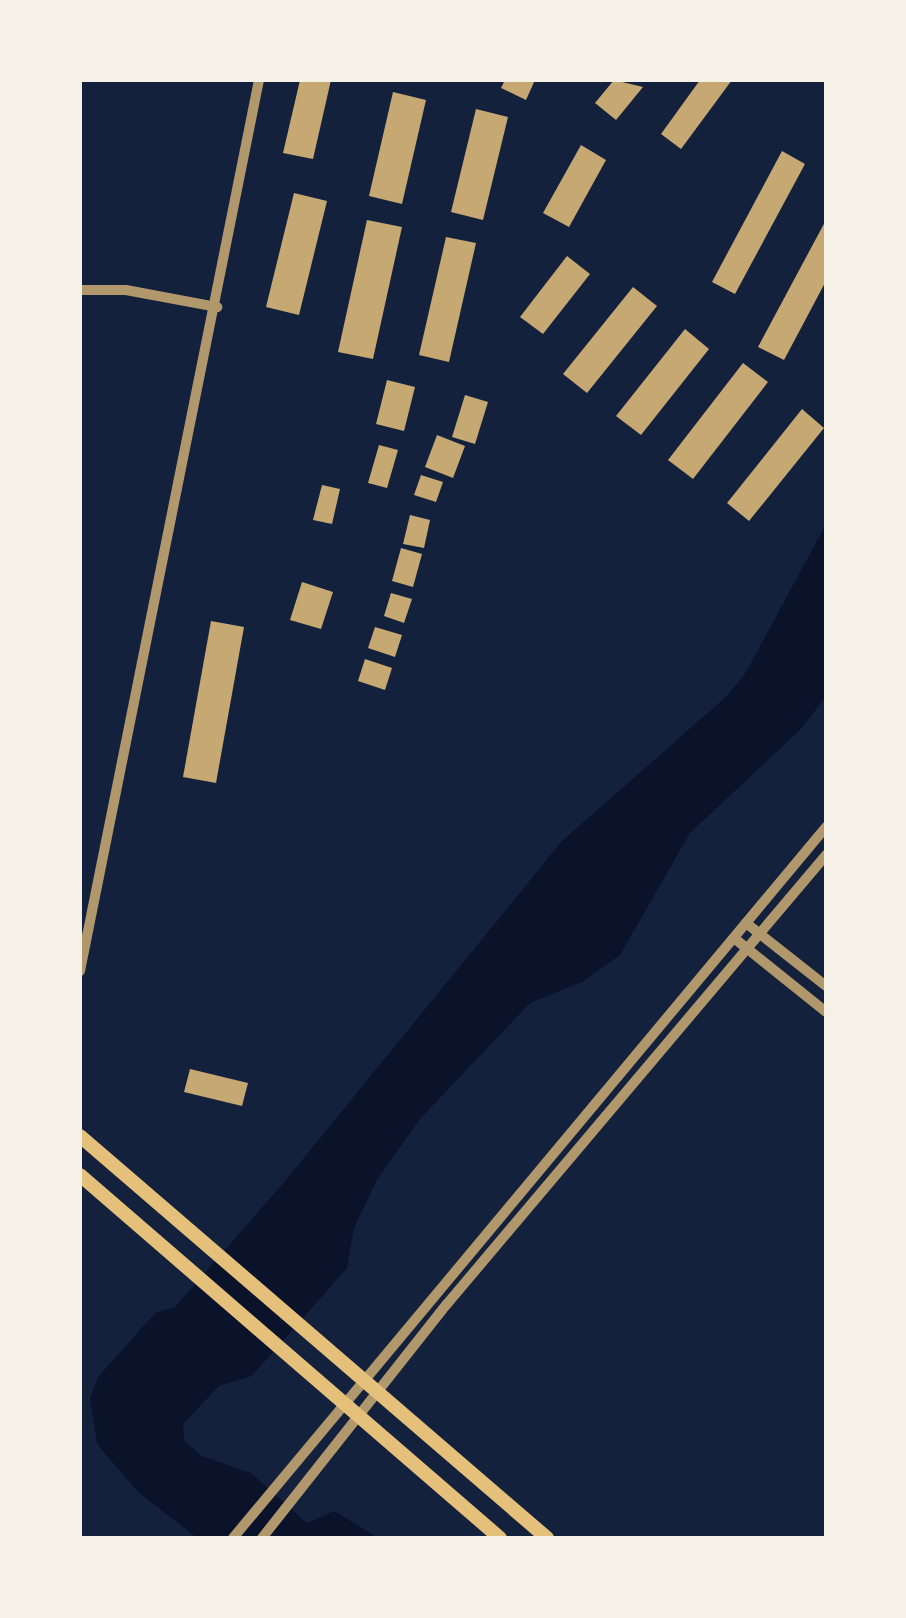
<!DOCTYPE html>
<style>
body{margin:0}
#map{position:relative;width:906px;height:1618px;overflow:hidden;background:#14213d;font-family:"Work Sans",sans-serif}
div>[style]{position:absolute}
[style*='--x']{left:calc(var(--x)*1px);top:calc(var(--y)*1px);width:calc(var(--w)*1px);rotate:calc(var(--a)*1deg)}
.water>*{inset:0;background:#0b132b}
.building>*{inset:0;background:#c6a872}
.tertiary>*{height:10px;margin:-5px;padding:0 5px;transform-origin:5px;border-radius:5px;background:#b1986c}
.primary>*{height:14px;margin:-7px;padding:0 7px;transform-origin:7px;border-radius:7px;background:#e5c07b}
span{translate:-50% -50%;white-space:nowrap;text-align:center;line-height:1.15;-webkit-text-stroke:8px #f6f1e7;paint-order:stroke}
.frame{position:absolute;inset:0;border:82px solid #f6f1e7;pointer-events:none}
</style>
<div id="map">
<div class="water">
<div style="clip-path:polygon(826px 524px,824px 699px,801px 729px,690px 833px,620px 955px,584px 981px,530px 1003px,420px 1119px,377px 1180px,354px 1228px,347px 1268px,252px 1376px,219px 1386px,183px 1424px,184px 1440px,202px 1456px,251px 1473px,307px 1523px,334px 1511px,379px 1538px,197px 1538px,137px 1491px,97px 1444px,90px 1398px,98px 1377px,156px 1312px,175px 1307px,285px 1181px,562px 841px,728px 695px,746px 672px)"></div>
</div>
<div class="building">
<div style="clip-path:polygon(300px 80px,331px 80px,313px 159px,283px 153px)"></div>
<div style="clip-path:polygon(505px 80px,535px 80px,526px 100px,501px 88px)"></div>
<div style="clip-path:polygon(614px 80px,643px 87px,616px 120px,595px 103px)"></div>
<div style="clip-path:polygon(700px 80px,732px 80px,681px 149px,661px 134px)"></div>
<div style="clip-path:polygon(393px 92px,426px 100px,402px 204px,369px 196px)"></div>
<div style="clip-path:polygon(476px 109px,508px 117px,483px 220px,451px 212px)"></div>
<div style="clip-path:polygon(581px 145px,606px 160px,569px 227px,543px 213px)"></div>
<div style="clip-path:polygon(782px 151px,805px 164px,735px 294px,712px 282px)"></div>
<div style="clip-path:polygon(294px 193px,327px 201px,299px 315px,266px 307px)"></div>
<div style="clip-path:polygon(367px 220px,402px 227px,373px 359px,338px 352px)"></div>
<div style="clip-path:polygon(826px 220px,826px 281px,784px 360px,758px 347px)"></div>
<div style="clip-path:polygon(446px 237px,476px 243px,449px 362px,419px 355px)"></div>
<div style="clip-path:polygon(567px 256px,590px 274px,543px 334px,520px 317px)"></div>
<div style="clip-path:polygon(633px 287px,657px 306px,587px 393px,563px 374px)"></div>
<div style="clip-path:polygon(685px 329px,709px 349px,641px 435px,616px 416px)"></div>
<div style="clip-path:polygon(743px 363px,768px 382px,693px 479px,668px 460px)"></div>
<div style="clip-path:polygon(387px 380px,415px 387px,404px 431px,376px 424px)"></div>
<div style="clip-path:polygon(465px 395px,488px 402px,475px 444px,452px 437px)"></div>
<div style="clip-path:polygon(802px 409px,824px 428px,749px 521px,727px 503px)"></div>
<div style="clip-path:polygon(437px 435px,465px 446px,453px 478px,425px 467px)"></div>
<div style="clip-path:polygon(379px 445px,398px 450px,387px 488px,368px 483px)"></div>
<div style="clip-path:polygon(421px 475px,443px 482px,436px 502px,414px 495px)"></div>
<div style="clip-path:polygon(322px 485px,340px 489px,332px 524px,313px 520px)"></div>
<div style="clip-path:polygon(410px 515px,430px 520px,424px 548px,403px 544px)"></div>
<div style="clip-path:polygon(401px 548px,422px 554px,413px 587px,392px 581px)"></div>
<div style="clip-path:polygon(302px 582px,333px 592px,321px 629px,290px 620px)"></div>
<div style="clip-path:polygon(391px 593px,412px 599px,404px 623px,384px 616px)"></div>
<div style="clip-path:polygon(211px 621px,244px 627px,216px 783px,183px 777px)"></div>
<div style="clip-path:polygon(375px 627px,402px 635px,395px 657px,368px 648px)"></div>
<div style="clip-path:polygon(365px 659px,392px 668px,385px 690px,358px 681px)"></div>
<div style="clip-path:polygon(190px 1069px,248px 1083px,242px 1106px,184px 1092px)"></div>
</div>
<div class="tertiary">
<div style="--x:80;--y:290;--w:46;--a:0"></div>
<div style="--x:126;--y:290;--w:93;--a:10.6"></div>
<div style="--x:746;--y:923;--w:102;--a:38.2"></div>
<div style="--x:734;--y:938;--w:118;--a:38.8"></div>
<div style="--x:80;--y:971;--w:909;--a:-78.64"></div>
<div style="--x:233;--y:1538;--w:926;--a:-50.17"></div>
<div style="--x:262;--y:1538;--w:298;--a:-51.7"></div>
<div style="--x:447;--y:1304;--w:588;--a:-49.83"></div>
</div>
<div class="primary">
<div style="--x:80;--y:1136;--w:616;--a:40.72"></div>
<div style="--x:80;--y:1175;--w:555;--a:40.84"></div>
</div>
<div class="frame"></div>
</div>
